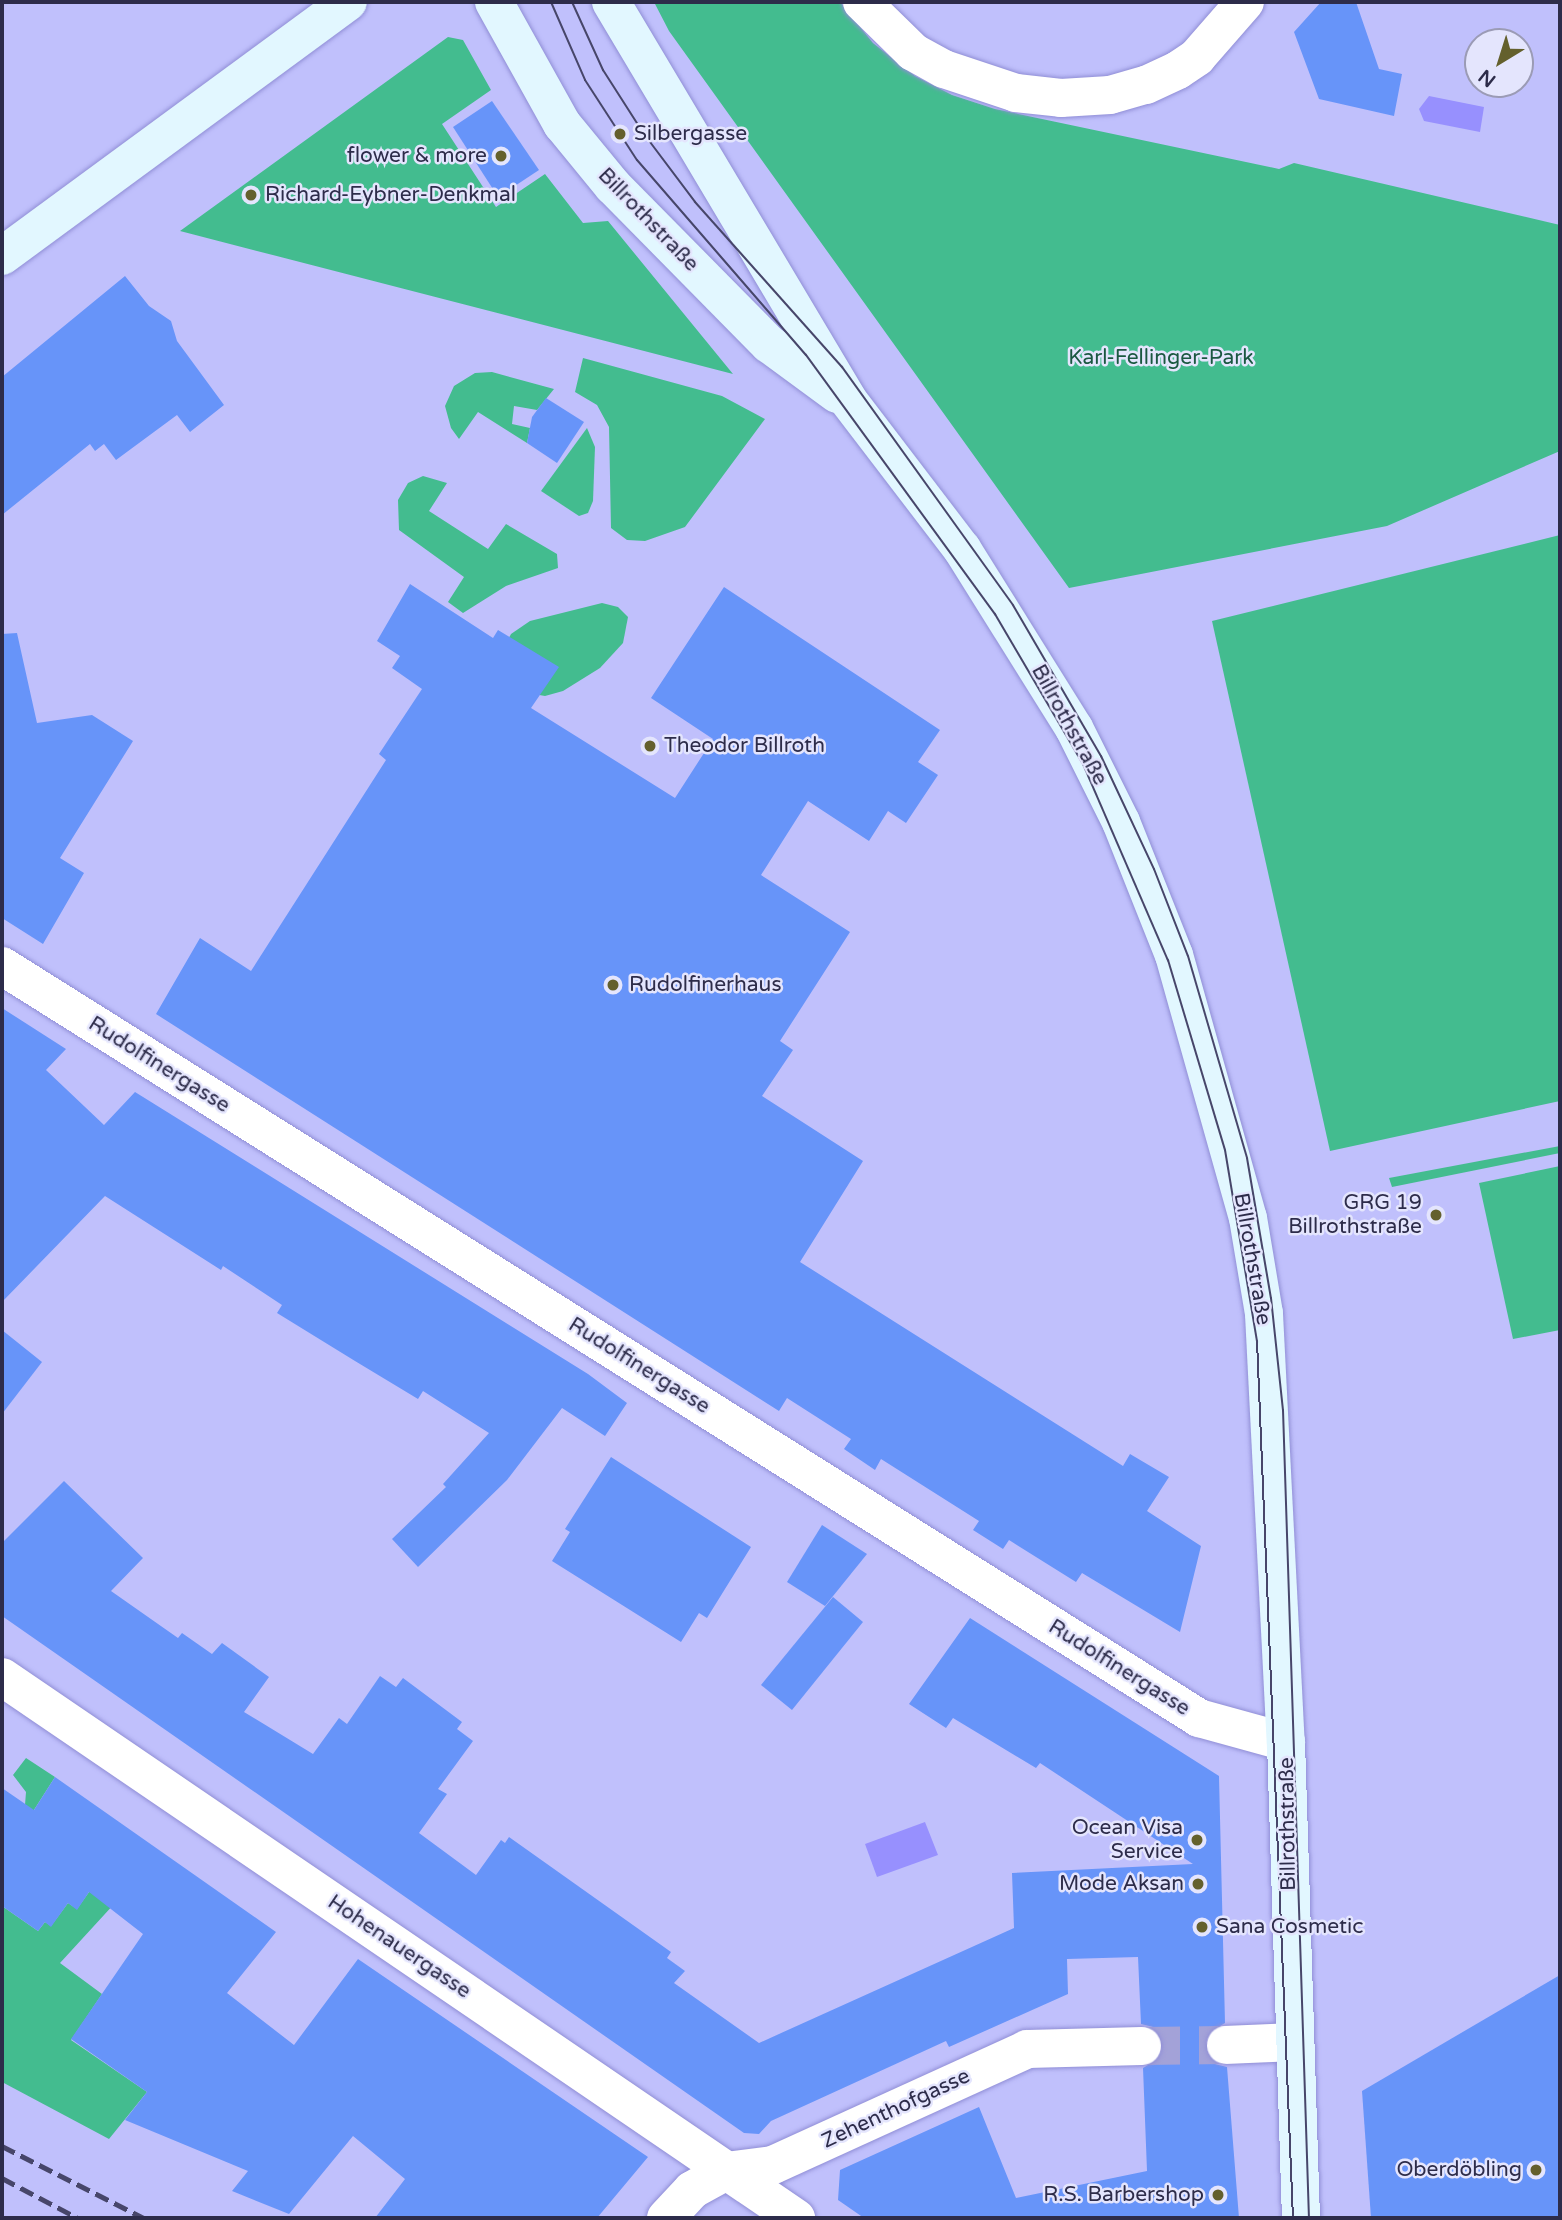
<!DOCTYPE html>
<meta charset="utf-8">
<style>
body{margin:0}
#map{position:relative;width:1562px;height:2220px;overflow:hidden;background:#c0c0fc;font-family:"Varela Round",sans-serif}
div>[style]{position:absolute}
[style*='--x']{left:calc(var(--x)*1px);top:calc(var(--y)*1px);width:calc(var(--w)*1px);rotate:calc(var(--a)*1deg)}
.green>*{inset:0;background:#43bc8f}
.water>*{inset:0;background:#9790fe}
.building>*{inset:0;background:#6794f9}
.street-tunnel>*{height:38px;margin-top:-19px;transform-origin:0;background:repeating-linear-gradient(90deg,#a3a2d8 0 38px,transparent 0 57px)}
.roads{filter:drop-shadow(0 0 2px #908ed6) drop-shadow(0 0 2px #908ed6)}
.street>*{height:38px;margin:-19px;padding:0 19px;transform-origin:19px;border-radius:19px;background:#fff}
.secondary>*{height:38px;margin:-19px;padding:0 19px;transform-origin:19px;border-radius:19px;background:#e2f7ff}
.tram>*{height:2px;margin:-1px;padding:0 1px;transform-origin:1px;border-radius:1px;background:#47466a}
.rail>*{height:5px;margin-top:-2.5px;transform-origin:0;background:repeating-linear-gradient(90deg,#47466a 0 14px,transparent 0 21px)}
.dots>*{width:19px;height:19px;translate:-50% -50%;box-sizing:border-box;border:4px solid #e4e5fd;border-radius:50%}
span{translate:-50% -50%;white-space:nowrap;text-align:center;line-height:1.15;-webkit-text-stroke:5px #e4e5fd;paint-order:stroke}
.poi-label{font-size:21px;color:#2d2c4a}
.left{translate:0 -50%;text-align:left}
.right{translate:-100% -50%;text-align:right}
.street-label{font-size:21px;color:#2d2c4a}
.park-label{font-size:21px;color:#1a5841}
.frame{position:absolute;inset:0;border:4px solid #2d2c4a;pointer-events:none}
.north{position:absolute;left:1464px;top:28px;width:70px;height:70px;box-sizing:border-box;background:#e4e5fd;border:2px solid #9b9bb5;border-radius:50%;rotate:218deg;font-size:19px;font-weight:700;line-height:28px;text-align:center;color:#2d2c4a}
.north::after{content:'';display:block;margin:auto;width:24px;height:32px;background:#64602d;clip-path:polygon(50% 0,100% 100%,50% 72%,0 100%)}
</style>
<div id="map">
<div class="green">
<div style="clip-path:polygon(654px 2px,840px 2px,873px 43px,915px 76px,952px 95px,995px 109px,1279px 169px,1294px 163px,1560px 225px,1560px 451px,1387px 526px,1069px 588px,669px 31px)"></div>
<div style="clip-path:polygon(448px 37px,463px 40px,491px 90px,442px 124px,496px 207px,545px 174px,583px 223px,608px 221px,733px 374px,180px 231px)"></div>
<div style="clip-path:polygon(583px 358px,722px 396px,765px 419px,685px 527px,645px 541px,627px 540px,611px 528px,609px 427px,597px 405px,575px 392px)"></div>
<div style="clip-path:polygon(492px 372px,554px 389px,537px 410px,514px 406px,512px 424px,530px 428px,527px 443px,478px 412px,459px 439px,451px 428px,445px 406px,454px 386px,475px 373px)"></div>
<div style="clip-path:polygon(587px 428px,595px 447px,593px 501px,588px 513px,579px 516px,541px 491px)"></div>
<div style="clip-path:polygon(423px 476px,447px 483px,429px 511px,488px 549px,506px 524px,557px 554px,558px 568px,506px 586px,463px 613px,448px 602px,464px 577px,399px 530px,398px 500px,408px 483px)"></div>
<div style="clip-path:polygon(1560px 535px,1560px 1101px,1330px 1151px,1212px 621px)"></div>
<div style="clip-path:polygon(602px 603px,618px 607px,628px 617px,623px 643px,600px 668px,563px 691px,545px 696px,528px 693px,502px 651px,511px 634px,530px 621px)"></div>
<div style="clip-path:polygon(1560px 1146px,1560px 1153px,1392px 1187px,1389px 1178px)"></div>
<div style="clip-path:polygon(1560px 1166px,1560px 1330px,1513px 1339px,1479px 1183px)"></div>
<div style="clip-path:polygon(26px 1758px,55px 1777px,32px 1813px,24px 1853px,2px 1886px,2px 1837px,25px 1805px,26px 1792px,13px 1775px)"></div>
<div style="clip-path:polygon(99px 1878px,115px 1903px,60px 1963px,102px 1994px,71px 2040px,147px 2092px,109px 2139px,2px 2082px,2px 1906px,38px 1931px,45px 1922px,51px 1926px,68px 1903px,77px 1909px)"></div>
</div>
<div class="water">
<div style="clip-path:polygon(1429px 96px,1484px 107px,1480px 132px,1424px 121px,1419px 109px)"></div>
<div style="clip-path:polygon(925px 1822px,938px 1855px,877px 1877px,865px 1844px)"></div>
</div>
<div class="building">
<div style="clip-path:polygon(1321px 2px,1356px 2px,1379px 69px,1402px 74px,1394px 116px,1319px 99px,1294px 32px)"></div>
<div style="clip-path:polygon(492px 101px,539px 170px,498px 197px,453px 127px)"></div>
<div style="clip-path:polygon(125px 276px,149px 306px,171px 321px,177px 341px,224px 405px,190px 432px,177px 415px,116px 460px,104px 444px,95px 451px,90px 444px,2px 515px,2px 377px)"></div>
<div style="clip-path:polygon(546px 398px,584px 422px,557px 463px,527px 443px,532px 417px)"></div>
<div style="clip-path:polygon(410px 584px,493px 638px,498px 630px,559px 667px,531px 708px,675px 798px,713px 739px,651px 698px,724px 587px,940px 730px,918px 762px,938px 775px,906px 823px,888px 811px,869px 841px,808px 801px,761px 875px,850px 932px,780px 1041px,793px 1050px,762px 1096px,863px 1161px,800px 1262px,1123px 1466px,1130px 1454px,1169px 1477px,1147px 1511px,1201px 1546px,1180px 1632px,1082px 1573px,1076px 1582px,1009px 1540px,1003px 1549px,973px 1530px,979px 1521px,881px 1459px,875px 1470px,844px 1449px,851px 1439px,787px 1398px,779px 1411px,156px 1014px,200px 938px,251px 971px,386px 760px,379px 754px,422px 689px,392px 668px,400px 656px,377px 641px)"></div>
<div style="clip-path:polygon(17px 633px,37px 723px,92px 715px,133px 741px,60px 858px,84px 873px,43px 944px,2px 918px,2px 634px)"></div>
<div style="clip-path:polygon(2px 1008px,66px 1049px,46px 1070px,104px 1125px,135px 1092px,588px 1374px,627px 1403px,605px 1436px,562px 1408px,507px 1480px,418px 1567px,392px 1539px,446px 1487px,443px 1484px,489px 1433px,423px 1391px,418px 1399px,355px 1361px,277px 1313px,282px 1305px,223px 1266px,221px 1270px,105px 1196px,2px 1302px)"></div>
<div style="clip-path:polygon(2px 1330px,42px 1362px,2px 1414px)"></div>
<div style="clip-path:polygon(611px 1457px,751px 1547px,707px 1618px,699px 1613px,681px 1642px,552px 1561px,570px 1532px,565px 1529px)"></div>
<div style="clip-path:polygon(64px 1481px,143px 1558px,111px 1591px,178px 1638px,182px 1633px,212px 1654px,222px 1643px,269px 1677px,244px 1712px,313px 1754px,339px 1718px,347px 1724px,380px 1676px,396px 1687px,403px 1678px,462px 1722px,457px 1729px,473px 1741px,438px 1789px,447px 1794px,419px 1833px,476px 1875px,501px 1840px,505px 1843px,509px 1837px,671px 1952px,667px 1958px,685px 1971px,674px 1983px,759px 2043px,1014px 1928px,1012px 1873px,1193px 1864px,1040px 1763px,1036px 1768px,953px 1718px,946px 1728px,909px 1704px,970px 1618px,1219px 1776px,1225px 2023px,1207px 2034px,1204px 2047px,1215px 2064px,1227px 2067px,1239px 2218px,864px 2218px,838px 2200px,840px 2170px,979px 2107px,1016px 2198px,1147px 2171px,1143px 2068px,1161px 2057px,1164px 2045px,1153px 2027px,1141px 2024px,1138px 1957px,1067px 1959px,1068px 1994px,949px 2047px,946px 2041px,771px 2121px,759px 2134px,744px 2133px,2px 1616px,2px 1543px)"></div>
<div style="clip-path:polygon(822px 1525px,867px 1554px,825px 1606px,787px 1582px)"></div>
<div style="clip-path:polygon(833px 1597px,863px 1622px,792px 1710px,761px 1685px)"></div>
<div style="clip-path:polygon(55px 1777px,276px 1932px,227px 1993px,294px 2045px,358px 1959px,648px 2157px,597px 2218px,375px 2218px,405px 2179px,353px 2136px,289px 2214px,232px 2191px,248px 2171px,125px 2120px,147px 2092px,71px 2039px,143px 1934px,89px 1892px,77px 1910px,68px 1903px,51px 1927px,45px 1922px,38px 1931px,2px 1906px,2px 1788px,34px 1810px)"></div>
<div style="clip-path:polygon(1560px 1975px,1560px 2218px,1371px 2218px,1362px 2091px)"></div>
</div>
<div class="street-tunnel">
<div style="--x:1142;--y:2046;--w:84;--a:-0.7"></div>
</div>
<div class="roads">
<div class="street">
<div style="--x:862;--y:2;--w:71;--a:44.4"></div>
<div style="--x:913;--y:52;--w:35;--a:29"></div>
<div style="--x:944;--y:69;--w:76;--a:18.4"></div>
<div style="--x:1016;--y:93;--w:45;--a:6.3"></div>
<div style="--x:1061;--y:98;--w:49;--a:-3.5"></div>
<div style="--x:1110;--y:95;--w:37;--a:-16"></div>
<div style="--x:1146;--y:85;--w:35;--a:-25"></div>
<div style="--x:1178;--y:70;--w:23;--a:-34"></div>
<div style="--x:1197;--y:57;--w:73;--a:-48.9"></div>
<div style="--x:2;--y:966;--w:1414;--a:32.14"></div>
<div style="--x:1199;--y:1718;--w:90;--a:15.4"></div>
<div style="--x:2;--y:1677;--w:961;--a:34.27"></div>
<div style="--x:1226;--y:2045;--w:68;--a:-2.5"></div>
<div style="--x:666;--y:2218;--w:38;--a:-47"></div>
<div style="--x:692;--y:2190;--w:39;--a:-29"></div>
<div style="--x:726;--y:2171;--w:47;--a:-7.3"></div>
<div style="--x:773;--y:2165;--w:279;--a:-24.5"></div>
<div style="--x:1027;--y:2049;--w:115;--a:-1.5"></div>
</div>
<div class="secondary">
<div style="--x:494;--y:2;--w:140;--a:60.9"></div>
<div style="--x:562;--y:124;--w:80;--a:50.6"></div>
<div style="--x:613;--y:186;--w:222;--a:45.4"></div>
<div style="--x:769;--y:344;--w:84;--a:36.3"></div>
<div style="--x:611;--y:2;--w:463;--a:59.2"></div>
<div style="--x:848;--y:400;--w:188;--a:52.6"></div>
<div style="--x:962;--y:549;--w:211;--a:58"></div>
<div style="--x:1074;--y:728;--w:105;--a:63.4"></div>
<div style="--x:1121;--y:822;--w:143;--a:68.3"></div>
<div style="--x:1174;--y:955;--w:273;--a:74.3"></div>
<div style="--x:1248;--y:1218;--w:97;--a:80.5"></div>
<div style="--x:1264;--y:1314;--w:429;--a:87.1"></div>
<div style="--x:1286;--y:1742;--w:476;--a:88.2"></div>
<div style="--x:2;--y:256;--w:429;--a:-36.3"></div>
</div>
</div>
<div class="tram">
<div style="--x:551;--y:2;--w:85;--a:66.4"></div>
<div style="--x:585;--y:80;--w:95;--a:57"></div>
<div style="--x:637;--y:160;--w:258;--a:49.1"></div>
<div style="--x:806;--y:355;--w:321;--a:53.9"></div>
<div style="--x:995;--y:614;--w:174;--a:59.6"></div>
<div style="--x:1083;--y:764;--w:214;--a:66.6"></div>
<div style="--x:1168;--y:960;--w:198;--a:73.3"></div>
<div style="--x:1225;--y:1150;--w:194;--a:80.5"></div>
<div style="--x:1257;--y:1341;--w:878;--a:87.65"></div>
<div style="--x:572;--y:2;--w:75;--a:65.5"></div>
<div style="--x:603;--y:70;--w:76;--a:57.4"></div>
<div style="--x:644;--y:134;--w:85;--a:53.1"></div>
<div style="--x:695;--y:202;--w:221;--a:48.3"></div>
<div style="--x:842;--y:367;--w:293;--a:54.3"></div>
<div style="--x:1013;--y:605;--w:175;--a:59.8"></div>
<div style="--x:1101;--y:756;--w:125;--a:64.9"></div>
<div style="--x:1154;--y:869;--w:93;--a:68.7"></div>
<div style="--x:1188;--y:956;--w:210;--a:73.7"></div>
<div style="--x:1247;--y:1158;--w:142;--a:80.3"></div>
<div style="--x:1271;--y:1298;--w:113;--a:83.9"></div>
<div style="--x:1283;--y:1410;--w:808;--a:88.16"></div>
</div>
<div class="rail">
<div style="--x:2;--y:2146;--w:159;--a:26.9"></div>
<div style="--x:2;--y:2178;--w:86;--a:27.8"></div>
</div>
<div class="dots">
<div style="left:620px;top:134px;background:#64602d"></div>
<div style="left:501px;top:156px;background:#64602d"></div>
<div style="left:251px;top:195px;background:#64602d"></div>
<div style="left:650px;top:746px;background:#64602d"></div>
<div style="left:613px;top:985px;background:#64602d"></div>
<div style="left:1436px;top:1215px;background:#64602d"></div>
<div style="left:1197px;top:1840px;background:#64602d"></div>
<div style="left:1198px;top:1884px;background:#64602d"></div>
<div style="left:1202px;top:1927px;background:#64602d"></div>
<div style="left:1536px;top:2170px;background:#64602d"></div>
<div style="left:1218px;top:2195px;background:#64602d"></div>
</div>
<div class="poi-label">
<span class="left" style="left:634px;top:134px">Silbergasse</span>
<span class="right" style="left:487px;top:156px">flower &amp; more</span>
<span class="left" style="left:265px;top:195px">Richard-Eybner-Denkmal</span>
<span class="left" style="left:664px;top:746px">Theodor Billroth</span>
<span class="left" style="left:629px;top:985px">Rudolfinerhaus</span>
<span class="right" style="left:1422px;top:1215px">GRG 19<br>Billrothstraße</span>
<span class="right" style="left:1183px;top:1840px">Ocean Visa<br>Service</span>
<span class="right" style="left:1184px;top:1884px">Mode Aksan</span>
<span class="left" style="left:1216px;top:1927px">Sana Cosmetic</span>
<span class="right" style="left:1522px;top:2170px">Oberdöbling</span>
<span class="right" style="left:1204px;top:2195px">R.S. Barbershop</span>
</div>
<div class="street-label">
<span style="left:648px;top:220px;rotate:46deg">Billrothstraße</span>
<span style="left:1069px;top:725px;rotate:61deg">Billrothstraße</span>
<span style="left:159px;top:1065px;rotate:32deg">Rudolfinergasse</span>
<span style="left:1252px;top:1259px;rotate:80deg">Billrothstraße</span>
<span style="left:639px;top:1366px;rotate:32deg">Rudolfinergasse</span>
<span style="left:1119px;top:1668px;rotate:32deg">Rudolfinergasse</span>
<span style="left:1288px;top:1824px;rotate:-91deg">Billrothstraße</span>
<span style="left:399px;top:1947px;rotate:34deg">Hohenauergasse</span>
<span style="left:896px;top:2109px;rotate:-25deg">Zehenthofgasse</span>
</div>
<div class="park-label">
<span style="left:1161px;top:358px">Karl-Fellinger-Park</span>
</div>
<div class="frame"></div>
<div class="north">N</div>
</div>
